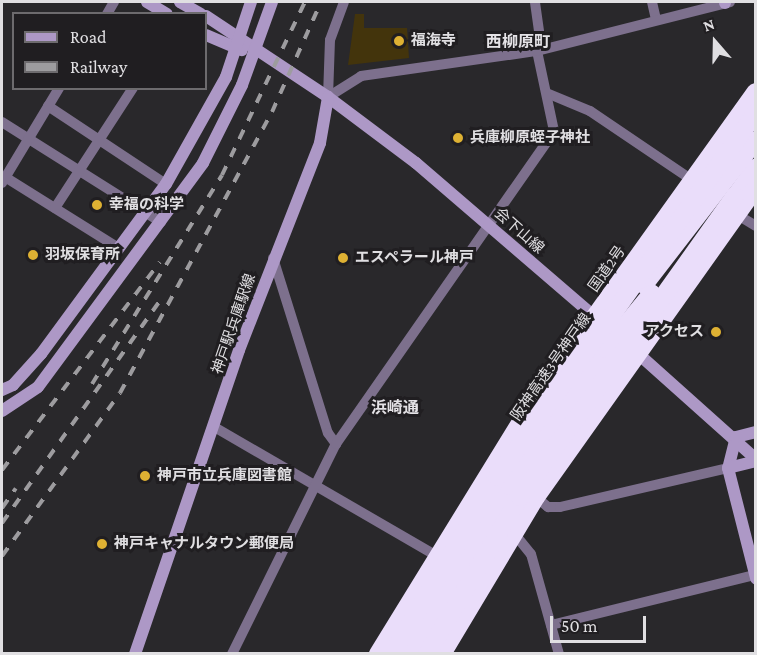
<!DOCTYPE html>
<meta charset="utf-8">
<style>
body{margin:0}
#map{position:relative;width:757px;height:655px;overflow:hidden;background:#29282b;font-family:"Crimson Pro","Noto Sans JP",serif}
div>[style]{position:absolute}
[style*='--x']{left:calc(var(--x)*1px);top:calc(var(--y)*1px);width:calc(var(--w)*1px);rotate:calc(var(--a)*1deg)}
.green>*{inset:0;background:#43340c}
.street>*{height:10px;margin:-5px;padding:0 5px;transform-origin:5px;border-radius:5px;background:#7d708d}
.secondary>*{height:12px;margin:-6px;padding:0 6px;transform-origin:6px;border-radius:6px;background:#ad98c6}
.highway>*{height:18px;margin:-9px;padding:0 9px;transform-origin:9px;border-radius:9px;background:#eaddfa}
.rail>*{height:4px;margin-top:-2px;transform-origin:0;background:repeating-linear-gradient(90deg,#9d9c9f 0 10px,transparent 0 20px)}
.highway-bridge>*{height:18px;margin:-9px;padding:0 9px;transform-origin:9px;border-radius:9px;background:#eaddfa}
.dots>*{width:16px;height:16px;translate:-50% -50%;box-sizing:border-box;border:3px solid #201e21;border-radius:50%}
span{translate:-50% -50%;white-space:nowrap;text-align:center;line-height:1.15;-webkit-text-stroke:6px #201e21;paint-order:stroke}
.poi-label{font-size:15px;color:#e0dfe2;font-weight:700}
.left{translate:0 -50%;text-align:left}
.right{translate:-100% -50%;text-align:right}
.street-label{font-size:15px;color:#e0dfe2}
.neighbourhood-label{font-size:16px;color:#e4e2e6;font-weight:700}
.frame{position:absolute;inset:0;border:3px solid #e0dfe2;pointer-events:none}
.legend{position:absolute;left:12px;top:12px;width:195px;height:78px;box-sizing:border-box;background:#201e21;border:2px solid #6d6b6e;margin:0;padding:8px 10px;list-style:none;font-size:18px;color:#e0dfe2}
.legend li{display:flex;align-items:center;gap:12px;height:30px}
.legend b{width:30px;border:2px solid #6d6b6e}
.north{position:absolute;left:685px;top:12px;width:60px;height:60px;-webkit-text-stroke:4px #201e21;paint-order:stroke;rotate:340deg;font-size:16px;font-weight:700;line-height:24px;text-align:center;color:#e0dfe2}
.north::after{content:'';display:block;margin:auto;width:21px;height:27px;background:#e0dfe2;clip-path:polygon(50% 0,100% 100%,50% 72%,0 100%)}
.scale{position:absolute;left:550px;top:616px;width:96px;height:27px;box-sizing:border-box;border:3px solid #e0dfe2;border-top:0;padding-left:8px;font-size:18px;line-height:21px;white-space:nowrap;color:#e0dfe2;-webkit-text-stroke:4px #201e21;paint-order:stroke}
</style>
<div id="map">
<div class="green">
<div style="clip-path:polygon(355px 14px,364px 14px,364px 28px,407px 28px,409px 58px,348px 65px)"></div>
</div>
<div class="street">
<div style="--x:652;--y:2;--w:18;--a:77"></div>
<div style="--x:107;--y:14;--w:14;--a:-60"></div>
<div style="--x:549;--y:94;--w:44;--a:22.5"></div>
<div style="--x:590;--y:111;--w:123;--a:34.1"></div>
<div style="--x:328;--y:97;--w:39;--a:-32"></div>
<div style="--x:361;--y:76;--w:178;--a:-8.1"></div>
<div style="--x:537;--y:51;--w:199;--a:-14.2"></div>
<div style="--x:328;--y:97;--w:57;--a:-88"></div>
<div style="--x:330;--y:40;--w:40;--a:-69.8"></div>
<div style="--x:48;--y:106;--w:141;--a:33.5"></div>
<div style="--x:2;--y:122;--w:188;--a:32.2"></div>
<div style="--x:5;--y:177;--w:132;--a:32"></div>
<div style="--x:2;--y:183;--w:111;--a:-59"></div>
<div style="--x:55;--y:208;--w:143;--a:-57"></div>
<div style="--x:736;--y:214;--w:23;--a:31"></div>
<div style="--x:273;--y:258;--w:183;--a:72.6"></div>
<div style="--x:328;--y:433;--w:14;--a:54"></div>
<div style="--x:216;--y:428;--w:253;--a:30.1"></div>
<div style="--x:536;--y:497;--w:16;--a:40"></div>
<div style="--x:548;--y:507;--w:12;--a:0"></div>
<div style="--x:560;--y:507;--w:172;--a:-13.1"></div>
<div style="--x:513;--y:532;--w:28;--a:51"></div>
<div style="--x:531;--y:554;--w:104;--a:74.4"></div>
<div style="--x:551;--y:625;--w:210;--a:-13.8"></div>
<div style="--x:232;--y:654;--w:234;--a:-63.7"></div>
<div style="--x:336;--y:444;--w:381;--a:-55.1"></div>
<div style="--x:554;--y:131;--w:82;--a:-102"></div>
<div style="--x:537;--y:51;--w:13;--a:-77"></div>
<div style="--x:540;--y:38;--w:36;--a:-98"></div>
</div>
<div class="secondary">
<div style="--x:147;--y:2;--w:23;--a:31"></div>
<div style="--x:180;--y:2;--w:24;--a:30"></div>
<div style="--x:725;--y:3;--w:1;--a:-90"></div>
<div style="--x:206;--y:16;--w:146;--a:33.6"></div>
<div style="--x:328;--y:97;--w:110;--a:36.9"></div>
<div style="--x:416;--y:163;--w:243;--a:40.7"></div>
<div style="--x:206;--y:35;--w:39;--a:23"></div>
<div style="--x:634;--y:350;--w:164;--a:41.8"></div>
<div style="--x:2;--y:390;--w:12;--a:-24"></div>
<div style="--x:13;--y:385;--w:42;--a:-47.9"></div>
<div style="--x:41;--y:354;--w:211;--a:-53.7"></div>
<div style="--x:166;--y:184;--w:123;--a:-60.7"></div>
<div style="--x:226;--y:77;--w:79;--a:-71.6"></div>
<div style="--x:2;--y:411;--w:43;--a:-33.7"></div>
<div style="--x:38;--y:387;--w:278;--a:-53.6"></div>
<div style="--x:203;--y:163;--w:87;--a:-63.4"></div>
<div style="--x:242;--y:85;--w:88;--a:-70.1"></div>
<div style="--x:736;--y:437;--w:32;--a:104"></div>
<div style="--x:728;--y:468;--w:114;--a:75.7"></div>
<div style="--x:736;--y:437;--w:21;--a:-14"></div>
<div style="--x:728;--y:468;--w:29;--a:-14"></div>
<div style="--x:135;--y:654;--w:321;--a:-71.1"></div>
<div style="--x:239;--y:350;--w:222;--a:-68.6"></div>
<div style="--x:320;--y:143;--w:47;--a:-80.1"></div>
</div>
<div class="highway">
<div style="--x:736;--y:195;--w:34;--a:-54"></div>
<div style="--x:644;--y:285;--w:183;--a:-52.3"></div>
<div style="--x:378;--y:654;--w:286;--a:-58.4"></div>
<div style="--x:528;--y:410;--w:391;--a:-54.4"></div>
<div style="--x:410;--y:654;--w:195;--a:-59.5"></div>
<div style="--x:509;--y:486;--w:168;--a:-54.7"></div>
<div style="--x:442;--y:654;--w:183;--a:-59.1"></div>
<div style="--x:536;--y:497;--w:380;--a:-54.6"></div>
</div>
<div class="rail">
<div style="--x:92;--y:384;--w:246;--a:-58.1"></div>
<div style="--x:222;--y:175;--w:192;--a:-64.4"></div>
<div style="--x:2;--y:470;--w:261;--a:-52.8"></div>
<div style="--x:2;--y:508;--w:24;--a:-55"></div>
<div style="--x:2;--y:523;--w:276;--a:-54.6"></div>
<div style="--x:2;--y:556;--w:201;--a:-54.1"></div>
<div style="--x:120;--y:393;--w:319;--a:-61.6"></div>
<div style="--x:272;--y:112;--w:120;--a:-66"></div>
</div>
<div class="highway-bridge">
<div style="--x:606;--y:349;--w:72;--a:-50.6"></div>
<div style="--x:392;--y:654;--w:206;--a:-59.3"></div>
<div style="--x:497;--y:477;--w:447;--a:-54.6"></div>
<div style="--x:427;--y:654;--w:182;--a:-59.4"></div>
<div style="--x:520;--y:497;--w:370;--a:-54.5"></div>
</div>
<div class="dots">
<div style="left:399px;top:41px;background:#deb133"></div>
<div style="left:458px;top:138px;background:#deb133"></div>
<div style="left:97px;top:205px;background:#deb133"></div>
<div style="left:33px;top:255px;background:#deb133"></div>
<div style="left:343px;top:258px;background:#deb133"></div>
<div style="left:716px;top:332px;background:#deb133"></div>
<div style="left:145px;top:476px;background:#deb133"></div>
<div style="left:102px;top:544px;background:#deb133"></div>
</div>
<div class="poi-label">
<span class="left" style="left:411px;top:41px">福海寺</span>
<span class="left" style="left:470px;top:138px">兵庫柳原蛭子神社</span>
<span class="left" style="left:109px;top:205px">幸福の科学</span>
<span class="left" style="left:45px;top:255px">羽坂保育所</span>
<span class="left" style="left:355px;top:258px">エスペラール神戸</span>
<span class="right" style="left:704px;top:332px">アクセス</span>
<span class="left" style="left:157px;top:476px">神戸市立兵庫図書館</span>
<span class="left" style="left:114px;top:544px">神戸キャナルタウン郵便局</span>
</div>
<div class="street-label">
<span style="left:519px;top:231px;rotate:41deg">会下山線</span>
<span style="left:607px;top:269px;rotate:-55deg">国道2号</span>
<span style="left:234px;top:324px;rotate:-71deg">神戸駅兵庫駅線</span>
<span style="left:551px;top:367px;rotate:-55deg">阪神高速3号神戸線</span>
</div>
<div class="neighbourhood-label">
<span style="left:518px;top:42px">西柳原町</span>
<span style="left:395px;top:408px">浜崎通</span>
</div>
<div class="frame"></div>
<ul class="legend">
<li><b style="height:8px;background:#ad98c6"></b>Road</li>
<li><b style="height:8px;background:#9d9c9f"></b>Railway</li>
</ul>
<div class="north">N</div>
<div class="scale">50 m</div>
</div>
